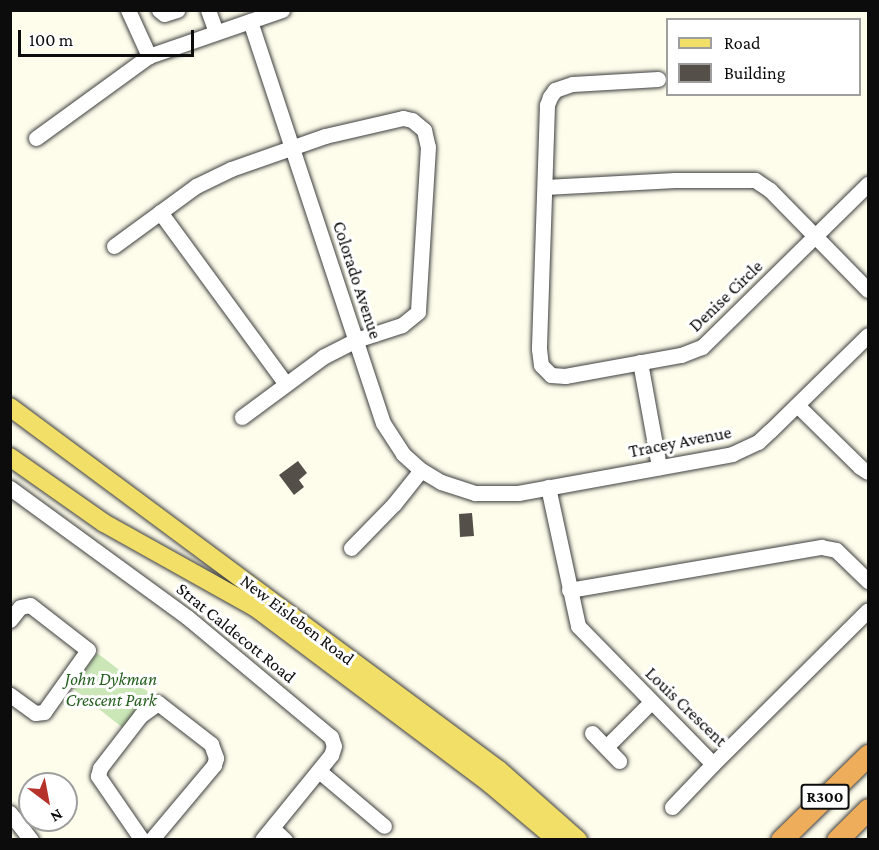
<!DOCTYPE html>
<style>
body{margin:0}
#map{position:relative;width:879px;height:850px;overflow:hidden;background:#fefdec;font-family:"Crimson Pro",serif}
div>[style]{position:absolute}
[style*='--x']{left:calc(var(--x)*1px);top:calc(var(--y)*1px);width:calc(var(--w)*1px);rotate:calc(var(--a)*1deg)}
.green>*{inset:0;background:#cbe7b8}
.building>*{inset:0;background:#544f49}
.roads{filter:drop-shadow(0 0 2px #3f3f3f) drop-shadow(0 0 2px #3f3f3f)}
.minor>*{height:15px;margin:-7.5px;padding:0 7.5px;transform-origin:7.5px;border-radius:7.5px;background:#fff}
.major>*{height:18px;margin:-9px;padding:0 9px;transform-origin:9px;border-radius:9px;background:#f2df68}
.highway>*{height:21px;margin:-10.5px;padding:0 10.5px;transform-origin:10.5px;border-radius:10.5px;background:#eead5b}
span{translate:-50% -50%;white-space:nowrap;text-align:center;line-height:1.15;-webkit-text-stroke:6px #fff;paint-order:stroke}
.shield-label span{padding:2px 4px;background:#fff;border:2px solid;border-radius:4px;-webkit-text-stroke-width:0}
.shield-label{font-size:16px;color:#0c0c0c;font-weight:700}
.street-label{font-size:18px;color:#0c0c0c}
.park-label{font-size:18px;color:#276120;font-style:italic}
.frame{position:absolute;inset:0;border:12px solid #0c0c0c;pointer-events:none}
.legend{position:absolute;left:666px;top:18px;width:195px;height:78px;box-sizing:border-box;background:#fff;border:2px solid #9e9e9e;margin:0;padding:8px 10px;list-style:none;font-size:18px;color:#0c0c0c}
.legend li{display:flex;align-items:center;gap:12px;height:30px}
.legend b{width:30px;border:2px solid #9e9e9e}
.north{position:absolute;left:18px;top:772px;width:60px;height:60px;box-sizing:border-box;background:#fff;border:2px solid #9e9e9e;border-radius:50%;rotate:148deg;font-size:16px;font-weight:700;line-height:24px;text-align:center;color:#0c0c0c}
.north::after{content:'';display:block;margin:auto;width:21px;height:27px;background:#b6332b;clip-path:polygon(50% 0,100% 100%,50% 72%,0 100%)}
.scale{position:absolute;left:18px;top:30px;width:176px;height:27px;box-sizing:border-box;border:3px solid #0c0c0c;border-top:0;padding-left:8px;font-size:18px;line-height:21px;white-space:nowrap;color:#0c0c0c;-webkit-text-stroke:4px #fff;paint-order:stroke}
</style>
<div id="map">
<div class="green">
<div style="clip-path:polygon(97px 653px,151px 694px,123px 728px,72px 688px)"></div>
</div>
<div class="building">
<div style="clip-path:polygon(298px 461px,307px 473px,299px 480px,304px 487px,294px 495px,279px 475px)"></div>
<div style="clip-path:polygon(472px 513px,474px 536px,460px 537px,459px 514px)"></div>
</div>
<div class="roads">
<div class="minor">
<div style="--x:128;--y:10;--w:51;--a:65.5"></div>
<div style="--x:159;--y:10;--w:6;--a:39"></div>
<div style="--x:164;--y:14;--w:14;--a:-17"></div>
<div style="--x:208;--y:10;--w:23;--a:70"></div>
<div style="--x:250;--y:21;--w:423;--a:71.7"></div>
<div style="--x:383;--y:423;--w:37;--a:57"></div>
<div style="--x:403;--y:454;--w:24;--a:42"></div>
<div style="--x:421;--y:470;--w:23;--a:31"></div>
<div style="--x:441;--y:482;--w:36;--a:18"></div>
<div style="--x:475;--y:493;--w:43;--a:0"></div>
<div style="--x:518;--y:493;--w:218;--a:-10.3"></div>
<div style="--x:732;--y:454;--w:29;--a:-25"></div>
<div style="--x:758;--y:442;--w:16;--a:-43"></div>
<div style="--x:770;--y:431;--w:137;--a:-44.4"></div>
<div style="--x:658;--y:79;--w:86;--a:176.7"></div>
<div style="--x:572;--y:84;--w:18;--a:161"></div>
<div style="--x:555;--y:90;--w:9;--a:126"></div>
<div style="--x:550;--y:97;--w:9;--a:111"></div>
<div style="--x:547;--y:105;--w:244;--a:91.9"></div>
<div style="--x:539;--y:349;--w:16;--a:83"></div>
<div style="--x:541;--y:365;--w:14;--a:45"></div>
<div style="--x:551;--y:375;--w:14;--a:4"></div>
<div style="--x:565;--y:376;--w:118;--a:-10.3"></div>
<div style="--x:681;--y:355;--w:22;--a:-21"></div>
<div style="--x:702;--y:347;--w:233;--a:-44.5"></div>
<div style="--x:36;--y:138;--w:140;--a:-36"></div>
<div style="--x:149;--y:56;--w:141;--a:-19.1"></div>
<div style="--x:545;--y:187;--w:130;--a:-3.1"></div>
<div style="--x:675;--y:180;--w:80;--a:0"></div>
<div style="--x:755;--y:180;--w:18;--a:34"></div>
<div style="--x:770;--y:190;--w:140;--a:45.6"></div>
<div style="--x:160;--y:212;--w:213;--a:53.8"></div>
<div style="--x:114;--y:246;--w:102;--a:-36.2"></div>
<div style="--x:196;--y:186;--w:39;--a:-26"></div>
<div style="--x:231;--y:169;--w:100;--a:-19.3"></div>
<div style="--x:325;--y:136;--w:80;--a:-13"></div>
<div style="--x:403;--y:118;--w:9;--a:13"></div>
<div style="--x:412;--y:120;--w:16;--a:40"></div>
<div style="--x:424;--y:130;--w:17;--a:77"></div>
<div style="--x:428;--y:147;--w:165;--a:93.5"></div>
<div style="--x:418;--y:312;--w:21;--a:141"></div>
<div style="--x:402;--y:325;--w:48;--a:161.9"></div>
<div style="--x:356;--y:340;--w:37;--a:153"></div>
<div style="--x:323;--y:357;--w:101;--a:143.5"></div>
<div style="--x:640;--y:362;--w:107;--a:79.7"></div>
<div style="--x:797;--y:405;--w:88;--a:44.5"></div>
<div style="--x:860;--y:467;--w:9;--a:32"></div>
<div style="--x:548;--y:487;--w:142;--a:77.8"></div>
<div style="--x:578;--y:626;--w:193;--a:45.6"></div>
<div style="--x:713;--y:764;--w:218;--a:-44.8"></div>
<div style="--x:10;--y:488;--w:219;--a:36.1"></div>
<div style="--x:187;--y:617;--w:187;--a:39.8"></div>
<div style="--x:331;--y:737;--w:9;--a:72"></div>
<div style="--x:334;--y:746;--w:9;--a:108"></div>
<div style="--x:331;--y:755;--w:109;--a:129.1"></div>
<div style="--x:351;--y:548;--w:62;--a:-45.7"></div>
<div style="--x:394;--y:504;--w:43;--a:-51.5"></div>
<div style="--x:569;--y:590;--w:256;--a:-9.7"></div>
<div style="--x:821;--y:547;--w:15;--a:11"></div>
<div style="--x:836;--y:550;--w:45;--a:44.1"></div>
<div style="--x:10;--y:620;--w:16;--a:-52"></div>
<div style="--x:20;--y:607;--w:10;--a:-11"></div>
<div style="--x:30;--y:605;--w:73;--a:37.8"></div>
<div style="--x:88;--y:650;--w:76;--a:125.4"></div>
<div style="--x:44;--y:712;--w:9;--a:174"></div>
<div style="--x:35;--y:713;--w:31;--a:-144"></div>
<div style="--x:592;--y:733;--w:39;--a:46"></div>
<div style="--x:606;--y:747;--w:64;--a:-45"></div>
<div style="--x:319;--y:771;--w:85;--a:40.2"></div>
<div style="--x:672;--y:807;--w:59;--a:-46.4"></div>
<div style="--x:10;--y:813;--w:34;--a:52"></div>
<div style="--x:272;--y:828;--w:18;--a:43"></div>
<div style="--x:142;--y:840;--w:78;--a:-124.5"></div>
<div style="--x:98;--y:776;--w:8;--a:-76"></div>
<div style="--x:100;--y:768;--w:67;--a:-52.3"></div>
<div style="--x:141;--y:715;--w:21;--a:-35"></div>
<div style="--x:158;--y:703;--w:67;--a:37.7"></div>
<div style="--x:211;--y:744;--w:15;--a:70"></div>
<div style="--x:216;--y:758;--w:7;--a:106"></div>
<div style="--x:214;--y:765;--w:98;--a:130"></div>
</div>
<div class="major">
<div style="--x:10;--y:407;--w:609;--a:36.59"></div>
<div style="--x:499;--y:770;--w:106;--a:41.5"></div>
<div style="--x:10;--y:457;--w:115;--a:35.1"></div>
<div style="--x:104;--y:523;--w:174;--a:29.2"></div>
<div style="--x:256;--y:608;--w:291;--a:36.9"></div>
<div style="--x:489;--y:783;--w:89;--a:40"></div>
</div>
<div class="highway">
<div style="--x:781;--y:840;--w:122;--a:-44.3"></div>
<div style="--x:837;--y:840;--w:44;--a:-45"></div>
</div>
</div>
<div class="shield-label">
<span style="left:825px;top:797px">R300</span>
</div>
<div class="street-label">
<span style="left:357px;top:280px;rotate:72deg">Colorado Avenue</span>
<span style="left:726px;top:296px;rotate:-44deg">Denise Circle</span>
<span style="left:680px;top:442px;rotate:-11deg">Tracey Avenue</span>
<span style="left:297px;top:620px;rotate:37deg">New Eisleben Road</span>
<span style="left:236px;top:633px;rotate:39deg">Strat Caldecott Road</span>
<span style="left:686px;top:707px;rotate:44deg">Louis Crescent</span>
</div>
<div class="park-label">
<span style="left:111px;top:690px">John Dykman<br>Crescent Park</span>
</div>
<div class="frame"></div>
<ul class="legend">
<li><b style="height:8px;background:#f2df68"></b>Road</li>
<li><b style="height:16px;background:#544f49"></b>Building</li>
</ul>
<div class="north">N</div>
<div class="scale">100 m</div>
</div>
